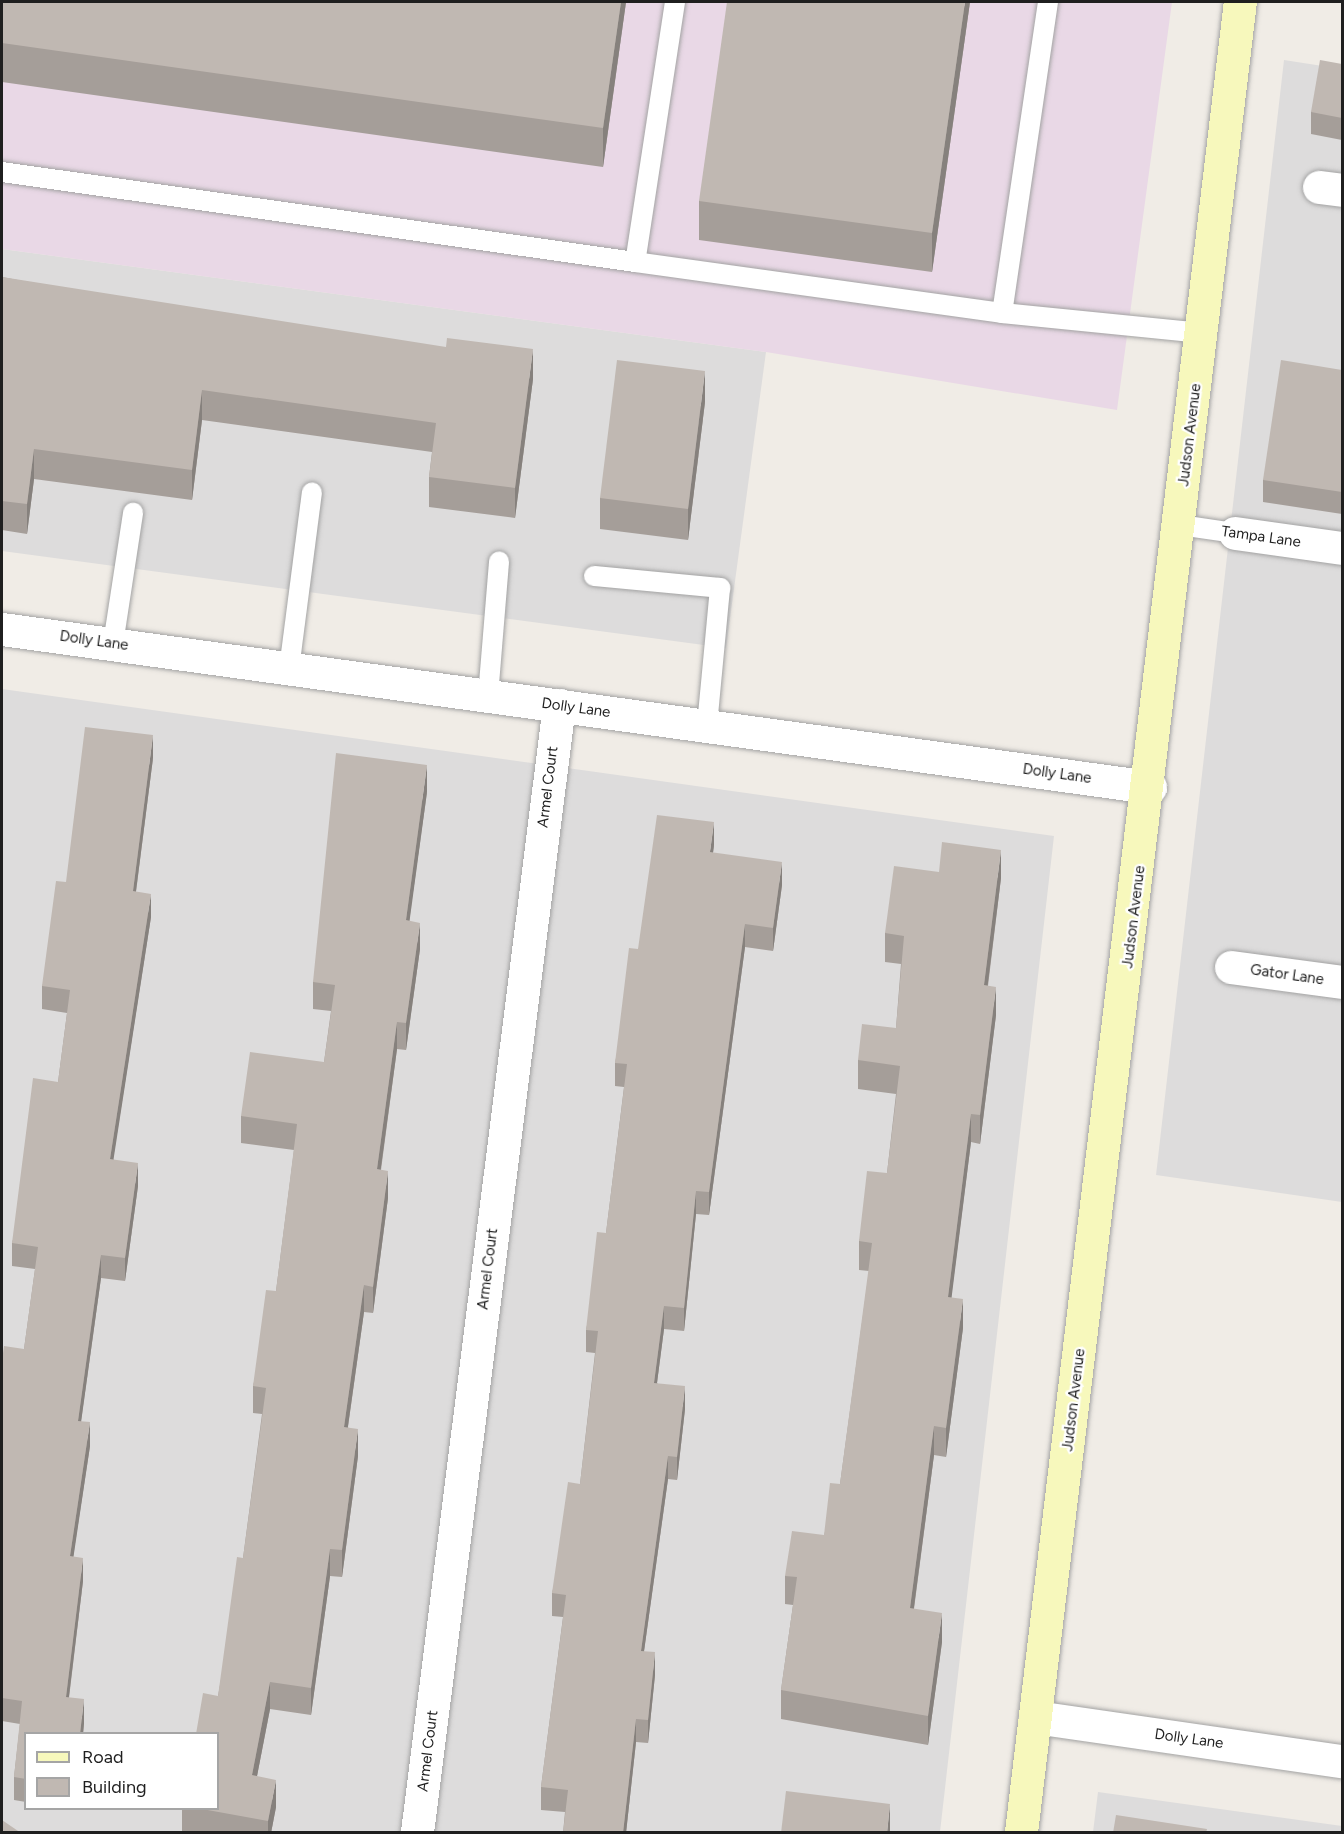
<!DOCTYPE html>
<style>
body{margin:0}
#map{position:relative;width:1344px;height:1834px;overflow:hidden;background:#f0ece6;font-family:Figtree,sans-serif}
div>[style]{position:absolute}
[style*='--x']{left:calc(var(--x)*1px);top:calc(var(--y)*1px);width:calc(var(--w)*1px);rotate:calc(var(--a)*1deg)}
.residential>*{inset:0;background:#dddcdc}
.industrial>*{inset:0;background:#e9d8e6}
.roads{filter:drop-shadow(0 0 2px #a3a3a3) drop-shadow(0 0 2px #a3a3a3)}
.lane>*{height:20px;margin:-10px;padding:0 10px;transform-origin:10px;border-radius:10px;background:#fff}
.street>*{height:33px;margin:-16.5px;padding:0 16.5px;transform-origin:16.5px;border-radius:16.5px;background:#fff}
.secondary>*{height:33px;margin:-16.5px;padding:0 16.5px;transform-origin:16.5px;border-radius:16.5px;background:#f7f8bc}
.wall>*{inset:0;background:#a59e99}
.shaded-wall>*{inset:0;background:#86817d}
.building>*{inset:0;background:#c0b8b2}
span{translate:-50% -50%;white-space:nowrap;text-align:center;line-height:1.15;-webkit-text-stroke:4.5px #fff;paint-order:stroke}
.street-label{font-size:15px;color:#1f1f1f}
.frame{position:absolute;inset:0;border:3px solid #1f1f1f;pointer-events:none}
.legend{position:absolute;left:24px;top:1732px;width:195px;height:78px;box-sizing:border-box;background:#fff;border:2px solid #a5a5a5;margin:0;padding:8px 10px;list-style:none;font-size:18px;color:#1f1f1f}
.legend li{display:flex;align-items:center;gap:12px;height:30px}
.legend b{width:30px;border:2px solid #a5a5a5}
</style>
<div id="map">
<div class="residential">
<div style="clip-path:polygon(1284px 60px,1342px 69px,1342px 1202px,1156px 1175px)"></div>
<div style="clip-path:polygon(2px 249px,766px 352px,726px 648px,2px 551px)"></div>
<div style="clip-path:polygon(evenodd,2px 689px,1054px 836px,940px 1832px,2px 1832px,2px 689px,26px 1734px,218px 1734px,218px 1808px,26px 1808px,26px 1734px)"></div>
<div style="clip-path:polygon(1098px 1792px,1342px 1826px,1342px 1832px,1093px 1832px)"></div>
</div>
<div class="industrial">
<div style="clip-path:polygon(2px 2px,1172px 2px,1117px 410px,766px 352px,2px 249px)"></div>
</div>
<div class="roads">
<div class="lane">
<div style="--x:675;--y:2;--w:263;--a:98.7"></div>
<div style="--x:635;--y:262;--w:371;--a:7.9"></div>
<div style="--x:1048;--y:2;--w:314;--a:98.4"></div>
<div style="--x:1002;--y:313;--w:201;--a:5.7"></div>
<div style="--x:2;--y:172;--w:639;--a:8.09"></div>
<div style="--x:1180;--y:525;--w:56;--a:8.3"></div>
<div style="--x:594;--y:576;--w:127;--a:5.4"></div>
<div style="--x:720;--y:588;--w:139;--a:95.4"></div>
<div style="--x:113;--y:644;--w:133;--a:-81.3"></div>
<div style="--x:289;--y:669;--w:178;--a:-82.6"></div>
<div style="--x:488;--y:696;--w:135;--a:-85.3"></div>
</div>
<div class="street">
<div style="--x:1319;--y:187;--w:23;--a:7"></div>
<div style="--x:1235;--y:533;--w:108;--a:8"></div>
<div style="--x:2;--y:629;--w:1159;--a:7.84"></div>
<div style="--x:1231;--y:967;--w:112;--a:7.7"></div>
<div style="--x:1035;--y:1717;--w:310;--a:8.2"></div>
<div style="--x:417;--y:1832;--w:1136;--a:-82.82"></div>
</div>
<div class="secondary">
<div style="--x:1021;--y:1832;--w:1843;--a:-83.18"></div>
</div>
</div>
<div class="wall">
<div style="clip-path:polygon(2px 2px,626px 2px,603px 167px,2px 82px)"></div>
<div style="clip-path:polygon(970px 2px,932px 272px,699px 240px,699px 201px)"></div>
<div style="clip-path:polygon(1342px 64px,1342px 140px,1311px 134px,1311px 112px)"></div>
<div style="clip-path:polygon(2px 277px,533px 379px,515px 518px,429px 507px,429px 477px,432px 452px,202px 420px,192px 500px,34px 479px,27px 534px,2px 530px)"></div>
<div style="clip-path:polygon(1342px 370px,1342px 514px,1263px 502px,1263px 480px)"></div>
<div style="clip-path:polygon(705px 402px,688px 540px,600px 529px,600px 498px)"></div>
<div style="clip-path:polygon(153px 758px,136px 892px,151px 917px,113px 1159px,138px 1186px,125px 1281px,101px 1278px,81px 1421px,90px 1446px,73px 1557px,83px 1581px,69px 1698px,84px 1723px,83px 1734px,26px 1734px,26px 1802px,14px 1800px,14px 1777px,20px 1724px,2px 1721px,2px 1360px,24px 1349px,35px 1269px,12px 1266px,12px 1243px,58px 1082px,67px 1013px,42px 1009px,42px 986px)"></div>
<div style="clip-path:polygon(427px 792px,409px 921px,420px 949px,406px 1050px,397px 1049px,381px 1170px,388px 1198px,373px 1313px,364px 1312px,348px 1427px,358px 1456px,342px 1577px,330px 1576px,311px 1715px,270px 1709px,257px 1776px,276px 1807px,271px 1833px,187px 1833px,182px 1832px,182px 1809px,218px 1809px,218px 1696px,243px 1558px,262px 1414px,253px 1413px,253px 1386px,276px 1291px,294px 1150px,241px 1143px,241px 1116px,324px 1062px,331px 1011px,313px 1009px,313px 982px)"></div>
<div style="clip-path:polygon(714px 845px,713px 853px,782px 885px,773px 951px,745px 947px,709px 1215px,696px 1214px,684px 1331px,664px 1329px,657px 1383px,685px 1409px,677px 1480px,668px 1479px,644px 1651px,655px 1675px,648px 1743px,636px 1742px,626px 1833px,563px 1833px,565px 1812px,541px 1810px,541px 1787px,563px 1617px,552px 1616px,552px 1593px,580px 1484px,595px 1353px,586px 1352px,586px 1330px,606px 1233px,624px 1087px,615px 1086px,615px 1063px,638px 949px)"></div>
<div style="clip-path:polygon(939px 872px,1001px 878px,988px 986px,996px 1015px,980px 1144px,971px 1142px,951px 1298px,963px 1328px,946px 1457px,934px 1455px,914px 1609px,942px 1642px,928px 1745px,781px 1719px,781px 1690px,793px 1605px,785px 1604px,785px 1576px,824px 1535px,840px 1484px,869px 1271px,859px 1270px,859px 1241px,887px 1173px,896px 1094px,858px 1089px,858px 1060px,896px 1028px,901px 964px,885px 962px,885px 933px)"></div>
</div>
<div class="shaded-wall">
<div style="clip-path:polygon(621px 2px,626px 2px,603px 167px,603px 128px)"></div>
<div style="clip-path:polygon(965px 2px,970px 2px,932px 272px,932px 233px)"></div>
<div style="clip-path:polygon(533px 349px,533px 379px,515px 518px,515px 488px)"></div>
<div style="clip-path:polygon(705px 371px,705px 402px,688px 540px,688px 509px)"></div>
<div style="clip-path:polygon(202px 390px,202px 420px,192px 500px,192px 470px)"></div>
<div style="clip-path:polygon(34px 449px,34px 479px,27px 534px,27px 504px)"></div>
<div style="clip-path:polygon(153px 735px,153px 758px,133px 914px,133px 891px)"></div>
<div style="clip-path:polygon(427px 765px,427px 792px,406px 947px,406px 920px)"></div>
<div style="clip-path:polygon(714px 822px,714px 845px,710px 875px,710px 852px)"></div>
<div style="clip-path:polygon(1001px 850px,1001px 878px,984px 1014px,984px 985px)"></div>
<div style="clip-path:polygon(782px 862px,782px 885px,773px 951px,773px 928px)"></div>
<div style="clip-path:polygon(151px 894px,151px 917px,110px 1182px,110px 1159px)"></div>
<div style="clip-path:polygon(420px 923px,420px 949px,406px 1050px,406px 1023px)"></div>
<div style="clip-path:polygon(745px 924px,745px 947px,709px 1215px,709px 1192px)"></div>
<div style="clip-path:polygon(996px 987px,996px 1015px,980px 1144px,980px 1115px)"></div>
<div style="clip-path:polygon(397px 1022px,397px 1049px,377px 1196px,377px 1169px)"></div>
<div style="clip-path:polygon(971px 1114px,971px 1142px,948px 1326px,948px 1297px)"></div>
<div style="clip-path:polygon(138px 1163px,138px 1186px,125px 1281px,125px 1258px)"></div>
<div style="clip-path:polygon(388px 1171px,388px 1198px,373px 1313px,373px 1287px)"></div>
<div style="clip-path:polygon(696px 1191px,696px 1214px,684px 1331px,684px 1308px)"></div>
<div style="clip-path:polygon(101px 1255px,101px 1278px,78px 1444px,78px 1421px)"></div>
<div style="clip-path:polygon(364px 1285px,364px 1312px,344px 1454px,344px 1427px)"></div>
<div style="clip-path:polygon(963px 1299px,963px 1328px,946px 1457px,946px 1428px)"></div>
<div style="clip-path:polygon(664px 1306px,664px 1329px,654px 1406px,654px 1383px)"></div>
<div style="clip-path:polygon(685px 1386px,685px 1409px,677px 1480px,677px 1457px)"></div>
<div style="clip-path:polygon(90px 1422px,90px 1446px,70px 1580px,70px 1556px)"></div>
<div style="clip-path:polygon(934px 1426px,934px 1455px,910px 1637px,910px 1608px)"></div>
<div style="clip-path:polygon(358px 1429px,358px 1456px,342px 1577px,342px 1550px)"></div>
<div style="clip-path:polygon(668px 1456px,668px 1479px,641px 1673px,641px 1651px)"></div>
<div style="clip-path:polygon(330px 1549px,330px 1576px,311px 1715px,311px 1688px)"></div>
<div style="clip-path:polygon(83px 1558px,83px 1581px,66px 1720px,66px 1697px)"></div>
<div style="clip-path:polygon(942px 1613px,942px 1642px,928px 1745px,928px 1716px)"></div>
<div style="clip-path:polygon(655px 1652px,655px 1675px,648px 1743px,648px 1720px)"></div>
<div style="clip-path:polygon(270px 1682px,270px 1709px,252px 1802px,252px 1775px)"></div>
<div style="clip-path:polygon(84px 1699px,84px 1723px,83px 1734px,80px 1734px)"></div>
<div style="clip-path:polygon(636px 1719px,636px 1742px,626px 1833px,623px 1833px)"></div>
<div style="clip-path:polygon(276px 1780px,276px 1807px,271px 1833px,268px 1833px,268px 1821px)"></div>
<div style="clip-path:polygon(890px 1804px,890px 1833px,887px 1833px)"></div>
</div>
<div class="building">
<div style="clip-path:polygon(2px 2px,621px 2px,603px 128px,2px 43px)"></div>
<div style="clip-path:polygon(727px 2px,965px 2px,932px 233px,699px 201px)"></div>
<div style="clip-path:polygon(1320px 60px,1342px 64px,1342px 118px,1311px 112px)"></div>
<div style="clip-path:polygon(2px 277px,446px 347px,447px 338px,533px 349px,515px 488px,429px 477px,436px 423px,202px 390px,192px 470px,34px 449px,27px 504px,2px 501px)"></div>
<div style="clip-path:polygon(617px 360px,705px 371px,688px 509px,600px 498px)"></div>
<div style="clip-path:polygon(1281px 360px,1342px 370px,1342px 492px,1263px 480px)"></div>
<div style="clip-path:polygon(85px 727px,153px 735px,133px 891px,151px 894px,110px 1159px,138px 1163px,125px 1258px,101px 1255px,78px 1421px,90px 1422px,70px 1556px,83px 1558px,66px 1697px,84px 1699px,80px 1734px,26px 1734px,26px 1779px,14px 1777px,22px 1701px,2px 1698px,2px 1360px,4px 1346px,24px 1349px,38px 1247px,12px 1243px,33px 1078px,58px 1082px,70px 990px,42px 986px,56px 881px,66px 882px)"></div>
<div style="clip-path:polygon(336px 753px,427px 765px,406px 920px,420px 923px,406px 1023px,397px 1022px,377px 1169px,388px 1171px,373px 1287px,364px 1285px,344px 1427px,358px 1429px,342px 1550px,330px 1549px,311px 1688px,270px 1682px,252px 1775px,276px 1780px,268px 1821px,202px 1809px,218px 1809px,218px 1734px,196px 1734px,203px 1693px,218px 1696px,237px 1557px,243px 1558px,266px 1388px,253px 1386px,266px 1290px,276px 1291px,297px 1124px,241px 1116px,250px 1052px,324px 1062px,335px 985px,313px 982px)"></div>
<div style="clip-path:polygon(657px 815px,714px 822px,710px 852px,782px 862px,773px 928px,745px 924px,709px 1192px,696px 1191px,684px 1308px,664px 1306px,654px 1383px,685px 1386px,677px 1457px,668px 1456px,641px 1651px,655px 1652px,648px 1720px,636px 1719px,623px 1833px,563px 1833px,568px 1790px,541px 1787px,566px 1595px,552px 1593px,568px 1482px,580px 1484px,598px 1331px,586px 1330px,597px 1232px,606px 1233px,627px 1064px,615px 1063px,629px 948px,638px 949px)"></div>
<div style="clip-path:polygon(942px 842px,1001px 850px,984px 985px,996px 987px,980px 1115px,971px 1114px,948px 1297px,963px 1299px,946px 1428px,934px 1426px,910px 1608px,942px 1613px,928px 1716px,781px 1690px,797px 1577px,785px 1576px,792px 1531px,824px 1535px,830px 1483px,840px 1484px,872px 1243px,859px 1241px,867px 1171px,887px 1173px,900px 1066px,858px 1060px,862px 1024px,896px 1028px,904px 936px,885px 933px,894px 866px,939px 872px)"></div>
<div style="clip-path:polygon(786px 1791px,890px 1804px,887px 1833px,781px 1833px)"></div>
<div style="clip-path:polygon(1116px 1815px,1207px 1829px,1206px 1833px,1113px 1833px)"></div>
<div style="clip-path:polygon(2px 1820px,21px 1833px,2px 1833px)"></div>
</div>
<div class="street-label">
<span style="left:1190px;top:435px;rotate:-83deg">Judson Avenue</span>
<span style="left:1261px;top:537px;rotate:8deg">Tampa Lane</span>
<span style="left:94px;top:641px;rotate:8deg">Dolly Lane</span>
<span style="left:576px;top:708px;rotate:8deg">Dolly Lane</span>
<span style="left:1057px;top:774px;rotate:8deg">Dolly Lane</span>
<span style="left:548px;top:787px;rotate:-83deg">Armel Court</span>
<span style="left:1134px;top:917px;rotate:-83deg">Judson Avenue</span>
<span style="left:1287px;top:975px;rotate:8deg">Gator Lane</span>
<span style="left:488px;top:1269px;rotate:-83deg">Armel Court</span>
<span style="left:1074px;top:1400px;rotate:-83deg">Judson Avenue</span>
<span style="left:1189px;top:1739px;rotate:8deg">Dolly Lane</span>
<span style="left:428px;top:1751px;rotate:-83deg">Armel Court</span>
</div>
<div class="frame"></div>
<ul class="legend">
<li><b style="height:8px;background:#f7f8bc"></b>Road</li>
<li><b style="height:16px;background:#c0b8b2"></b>Building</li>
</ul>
</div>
